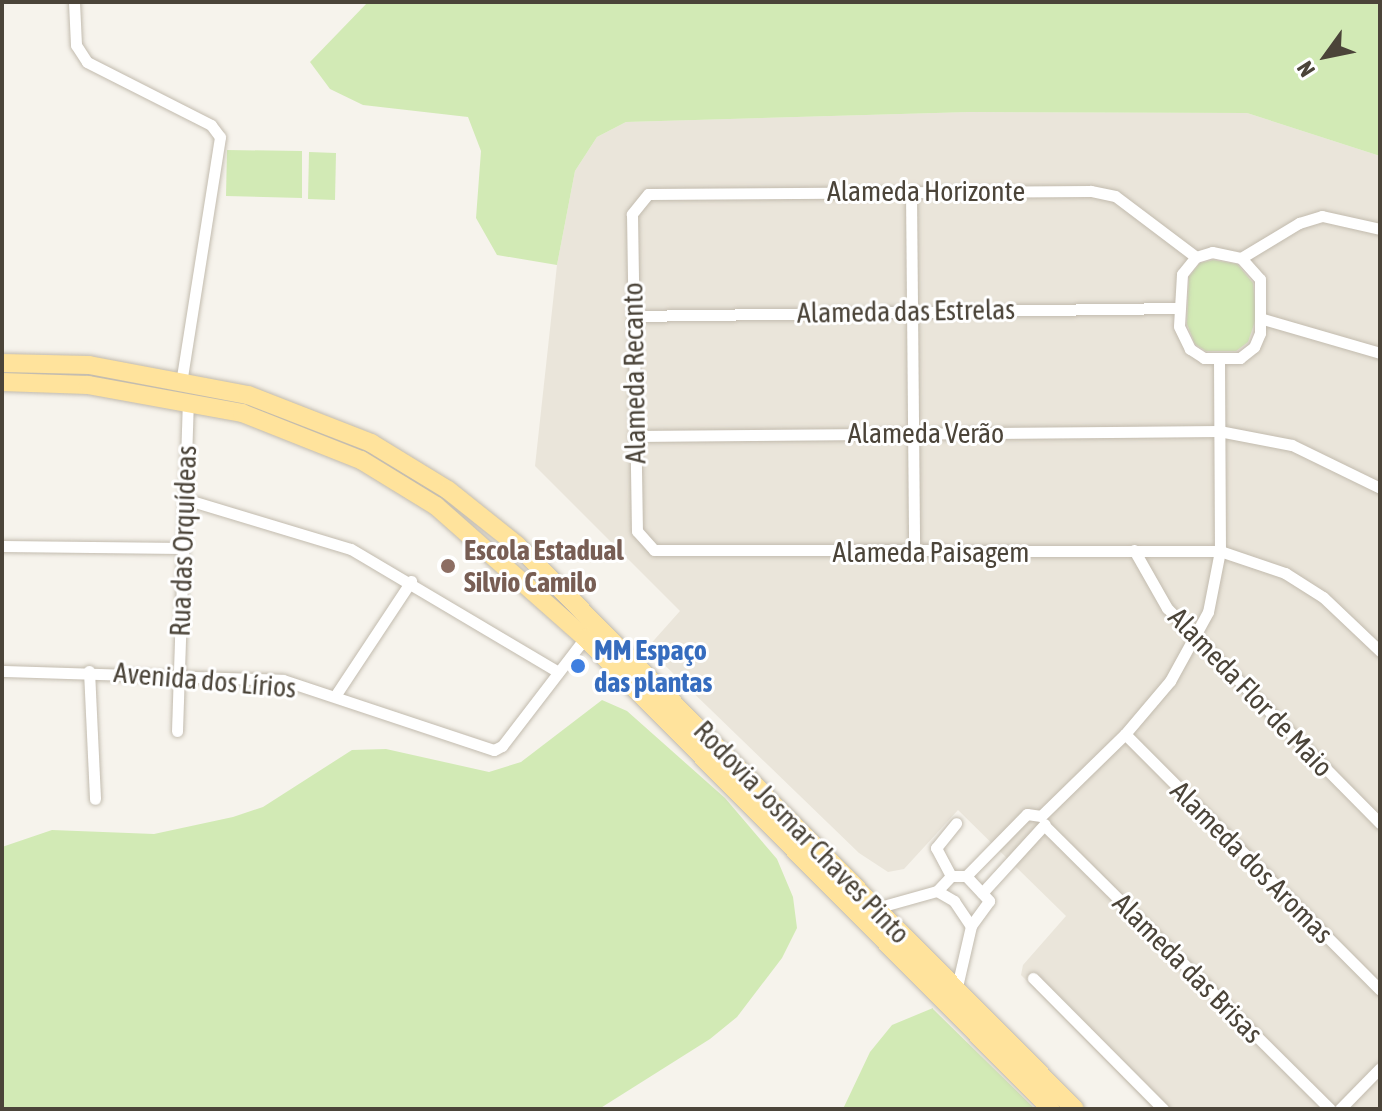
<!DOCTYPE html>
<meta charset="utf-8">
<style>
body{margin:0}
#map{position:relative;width:1382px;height:1111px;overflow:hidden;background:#f6f3ec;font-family:"Asap Condensed",sans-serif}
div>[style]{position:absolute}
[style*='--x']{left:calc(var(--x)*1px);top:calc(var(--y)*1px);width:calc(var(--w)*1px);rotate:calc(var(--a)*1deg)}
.residential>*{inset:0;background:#eae5da}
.green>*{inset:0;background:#d2eab5}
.roads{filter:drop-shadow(0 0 2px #c2bbae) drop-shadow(0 0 2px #c2bbae)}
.minor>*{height:11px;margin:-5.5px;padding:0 5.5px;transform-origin:5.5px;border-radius:5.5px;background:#fff}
.primary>*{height:18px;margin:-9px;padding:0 9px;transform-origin:9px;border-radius:9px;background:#ffe39c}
.dots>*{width:22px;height:22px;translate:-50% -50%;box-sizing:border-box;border:4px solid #fff;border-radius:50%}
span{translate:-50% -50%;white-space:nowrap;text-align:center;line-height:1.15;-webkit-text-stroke:6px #fff;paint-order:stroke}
.street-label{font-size:28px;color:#4b4439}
.education-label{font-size:28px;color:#785e54;font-weight:700}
.left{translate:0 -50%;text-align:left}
.shop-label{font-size:28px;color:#366cbe;font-weight:700}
.frame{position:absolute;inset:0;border:4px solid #4b4439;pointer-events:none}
.north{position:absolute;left:1286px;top:16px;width:80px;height:80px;-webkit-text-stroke:6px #fff;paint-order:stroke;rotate:237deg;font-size:22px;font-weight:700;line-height:32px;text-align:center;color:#4b4439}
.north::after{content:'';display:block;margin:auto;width:28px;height:36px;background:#4b4439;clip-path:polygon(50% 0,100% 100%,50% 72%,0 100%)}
</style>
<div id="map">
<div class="residential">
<div style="clip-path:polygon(970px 112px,1247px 113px,1380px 156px,1380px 1109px,1153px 1109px,1021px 975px,1023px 965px,1066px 916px,958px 810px,904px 869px,888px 872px,859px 853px,647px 648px,680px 611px,535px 466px,557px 265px,575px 171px,597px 137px,626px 122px)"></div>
</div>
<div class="green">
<div style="clip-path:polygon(368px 2px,1380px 2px,1380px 156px,1247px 113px,970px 112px,626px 122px,597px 137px,575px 171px,557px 265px,497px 255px,476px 218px,481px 151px,468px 117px,363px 105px,330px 89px,310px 62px)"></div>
<div style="clip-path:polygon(227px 150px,302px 151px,302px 198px,226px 196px)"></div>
<div style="clip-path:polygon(309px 152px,336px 153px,335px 200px,308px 199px)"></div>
<div style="clip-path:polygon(1213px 260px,1237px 264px,1253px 283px,1256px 318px,1248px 342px,1236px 351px,1206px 351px,1195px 344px,1187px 324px,1189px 277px,1200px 263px)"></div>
<div style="clip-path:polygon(602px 700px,627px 711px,725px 798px,777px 859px,793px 897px,797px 928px,782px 958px,737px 1017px,710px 1039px,599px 1109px,2px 1109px,2px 847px,52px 830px,154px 834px,233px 817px,263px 807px,352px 750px,386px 749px,489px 772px,521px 762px)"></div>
<div style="clip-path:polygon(933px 1008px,933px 1009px,1035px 1109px,843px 1109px,870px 1052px,892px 1025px)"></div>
</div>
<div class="roads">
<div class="minor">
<div style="--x:74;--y:2;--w:43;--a:87.3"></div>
<div style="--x:76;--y:45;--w:20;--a:57"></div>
<div style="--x:87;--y:62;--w:139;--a:26.9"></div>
<div style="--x:211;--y:125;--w:15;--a:53"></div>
<div style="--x:220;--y:137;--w:244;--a:99"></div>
<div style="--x:911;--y:191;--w:363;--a:89.5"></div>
<div style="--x:1212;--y:252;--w:30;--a:12"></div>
<div style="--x:1241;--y:258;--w:28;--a:48"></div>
<div style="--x:1260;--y:279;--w:54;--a:90"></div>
<div style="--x:1260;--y:333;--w:15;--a:113"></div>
<div style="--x:1254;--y:347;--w:18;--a:142"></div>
<div style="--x:1240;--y:358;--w:36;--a:180"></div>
<div style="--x:1204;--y:358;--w:17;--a:-147"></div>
<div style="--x:1190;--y:349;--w:25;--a:-116"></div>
<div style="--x:1179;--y:326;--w:52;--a:-86.7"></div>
<div style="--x:1182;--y:274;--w:22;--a:-51"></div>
<div style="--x:1196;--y:257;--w:17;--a:-17"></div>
<div style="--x:1196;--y:257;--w:101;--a:-143"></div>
<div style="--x:1115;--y:196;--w:25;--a:-168"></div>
<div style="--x:1091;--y:191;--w:443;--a:179.6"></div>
<div style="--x:648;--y:194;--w:26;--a:129"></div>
<div style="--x:632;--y:214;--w:317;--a:89.1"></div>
<div style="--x:637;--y:531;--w:25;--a:48"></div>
<div style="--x:654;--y:550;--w:566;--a:0.1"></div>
<div style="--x:1220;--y:551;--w:69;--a:18.7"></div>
<div style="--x:1285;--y:573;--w:45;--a:32.3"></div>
<div style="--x:1323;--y:597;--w:79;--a:43.5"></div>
<div style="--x:1241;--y:258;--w:68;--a:-31.1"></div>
<div style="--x:1299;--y:223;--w:24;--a:-17"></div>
<div style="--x:1322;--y:216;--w:59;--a:12.6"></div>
<div style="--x:633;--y:316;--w:545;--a:-0.84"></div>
<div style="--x:1263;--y:319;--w:122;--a:16.2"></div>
<div style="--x:634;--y:436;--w:585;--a:-0.49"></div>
<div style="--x:1219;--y:431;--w:74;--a:10.9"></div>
<div style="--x:1292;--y:445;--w:98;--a:26"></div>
<div style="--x:185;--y:499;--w:173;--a:16.8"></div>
<div style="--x:351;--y:549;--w:241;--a:30.7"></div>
<div style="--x:2;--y:546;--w:180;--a:0.6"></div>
<div style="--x:1134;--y:550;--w:67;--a:60.4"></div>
<div style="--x:1167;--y:608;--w:303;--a:45.3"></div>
<div style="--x:2;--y:671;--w:281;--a:1.8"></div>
<div style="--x:283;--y:680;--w:222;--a:18.4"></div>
<div style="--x:494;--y:750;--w:9;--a:-27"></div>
<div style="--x:502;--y:746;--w:136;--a:-52.5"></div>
<div style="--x:89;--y:671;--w:128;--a:87.3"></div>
<div style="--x:335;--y:696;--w:138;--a:-56.5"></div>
<div style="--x:177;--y:731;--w:330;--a:-88.1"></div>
<div style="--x:1125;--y:734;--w:361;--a:45.1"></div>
<div style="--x:1041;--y:816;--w:117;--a:-44.3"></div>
<div style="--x:1125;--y:734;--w:70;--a:-49.7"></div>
<div style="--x:1170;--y:681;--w:79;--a:-61.2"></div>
<div style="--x:1208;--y:612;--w:62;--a:-78.9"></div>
<div style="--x:1220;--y:551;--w:190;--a:-90.3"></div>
<div style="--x:1046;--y:827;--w:400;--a:44.8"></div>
<div style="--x:951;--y:876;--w:32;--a:-118"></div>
<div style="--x:936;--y:848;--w:32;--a:-51"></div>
<div style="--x:966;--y:876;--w:87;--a:-45.5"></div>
<div style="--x:1027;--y:814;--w:14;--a:8"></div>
<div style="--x:937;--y:891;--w:21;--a:-47"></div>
<div style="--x:951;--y:876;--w:15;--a:0"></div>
<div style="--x:966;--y:876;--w:34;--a:47"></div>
<div style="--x:989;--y:901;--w:31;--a:126"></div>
<div style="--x:982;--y:893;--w:93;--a:-47.6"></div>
<div style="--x:876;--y:908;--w:63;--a:-15.6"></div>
<div style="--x:937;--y:891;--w:20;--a:30"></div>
<div style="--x:954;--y:901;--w:30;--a:56"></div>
<div style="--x:971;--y:926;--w:67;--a:103"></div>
<div style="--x:1033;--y:978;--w:185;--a:45.2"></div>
<div style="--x:1340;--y:1109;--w:57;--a:-45.7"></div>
</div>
<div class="primary">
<div style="--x:2;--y:363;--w:87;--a:1.3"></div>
<div style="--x:89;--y:365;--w:162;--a:10.7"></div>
<div style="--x:248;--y:395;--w:132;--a:21.3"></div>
<div style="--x:371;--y:443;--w:90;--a:31.4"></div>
<div style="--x:448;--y:490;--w:88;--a:38.6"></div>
<div style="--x:517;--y:545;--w:793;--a:45.31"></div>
<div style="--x:2;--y:382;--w:86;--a:2"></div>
<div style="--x:88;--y:385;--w:157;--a:10.3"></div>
<div style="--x:242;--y:413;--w:128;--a:21.6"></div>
<div style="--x:361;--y:460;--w:88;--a:31.5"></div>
<div style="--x:436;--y:506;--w:199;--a:41.5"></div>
<div style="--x:585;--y:638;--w:663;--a:45.31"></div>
</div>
</div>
<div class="dots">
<div style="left:448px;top:566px;background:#8d6e63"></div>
<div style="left:578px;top:666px;background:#3f7fe0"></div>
</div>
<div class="street-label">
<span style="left:926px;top:191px">Alameda Horizonte</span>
<span style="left:906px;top:311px;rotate:-1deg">Alameda das Estrelas</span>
<span style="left:634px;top:373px;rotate:-91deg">Alameda Recanto</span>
<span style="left:926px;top:433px">Alameda Verão</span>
<span style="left:183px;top:541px;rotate:-88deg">Rua das Orquídeas</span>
<span style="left:931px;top:552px">Alameda Paisagem</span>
<span style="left:205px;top:680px;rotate:5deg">Avenida dos Lírios</span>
<span style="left:1251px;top:692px;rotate:46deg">Alameda Flor de Maio</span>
<span style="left:802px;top:832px;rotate:46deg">Rodovia Josmar Chaves Pinto</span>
<span style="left:1252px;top:862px;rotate:45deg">Alameda dos Aromas</span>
<span style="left:1188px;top:968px;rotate:45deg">Alameda das Brisas</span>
</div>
<div class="education-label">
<span class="left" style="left:464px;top:566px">Escola Estadual<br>Silvio Camilo</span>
</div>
<div class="shop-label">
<span class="left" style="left:594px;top:666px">MM Espaço<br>das plantas</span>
</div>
<div class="frame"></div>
<div class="north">N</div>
</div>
